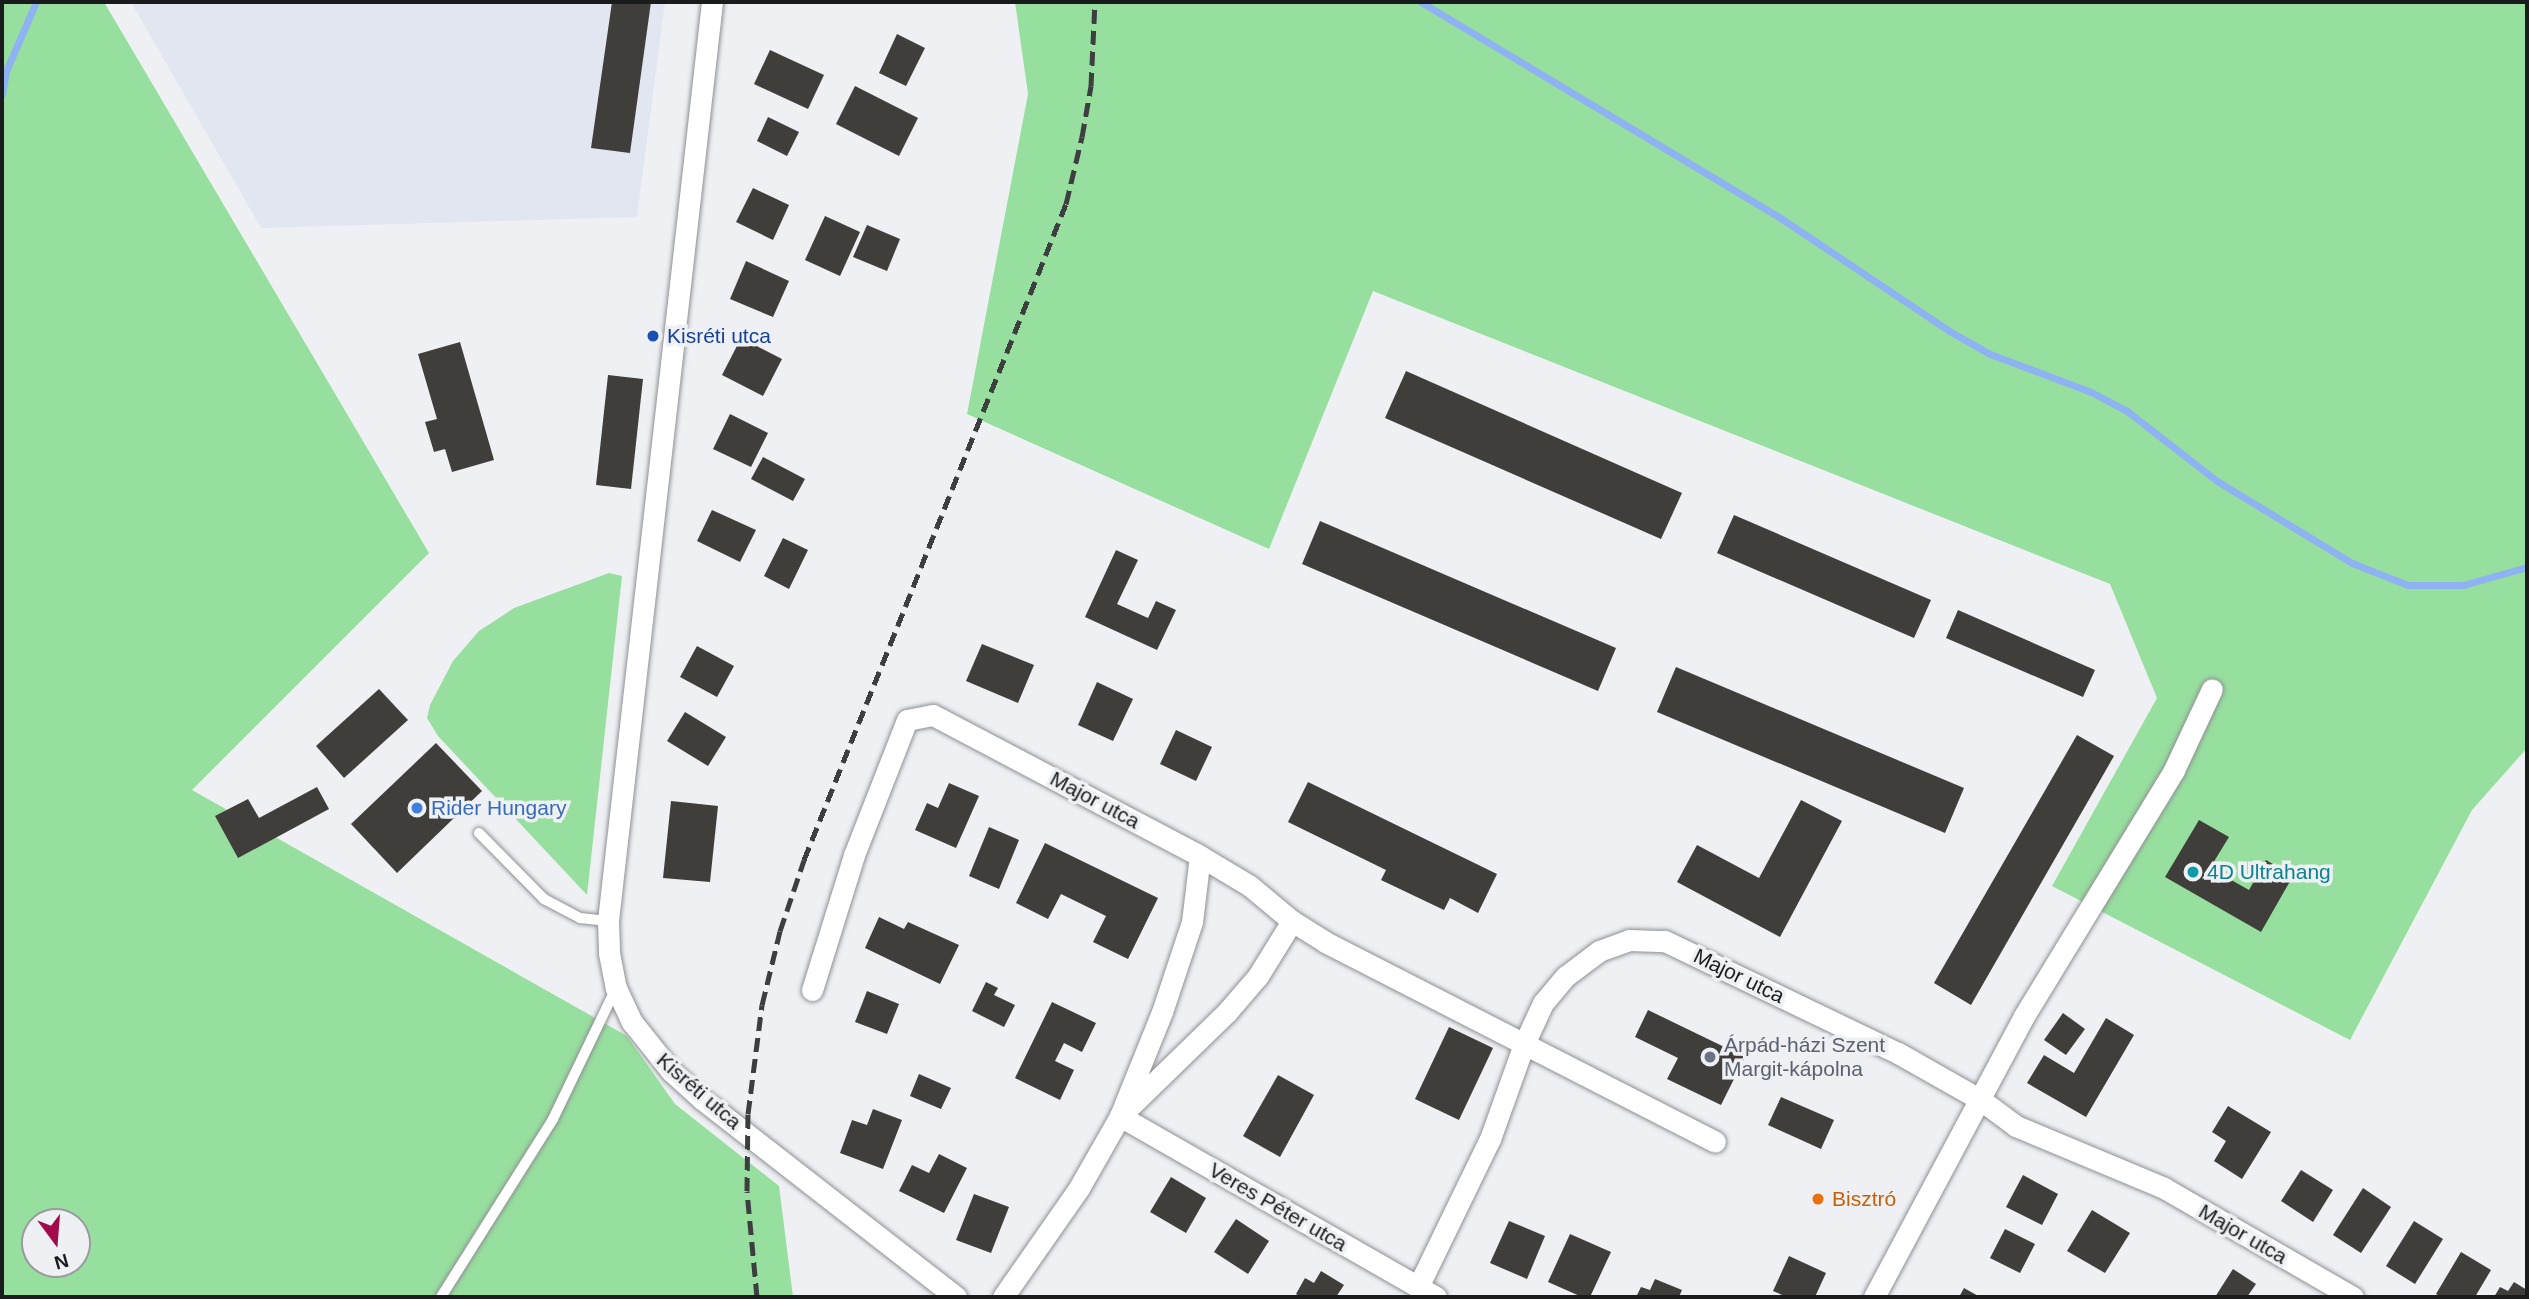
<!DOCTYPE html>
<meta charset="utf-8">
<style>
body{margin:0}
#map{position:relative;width:2529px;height:1299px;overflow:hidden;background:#eef0f4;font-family:Arial,sans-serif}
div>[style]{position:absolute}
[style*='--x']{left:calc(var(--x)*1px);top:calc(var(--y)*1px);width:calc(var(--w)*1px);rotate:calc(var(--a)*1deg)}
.built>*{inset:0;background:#e1e6f1}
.green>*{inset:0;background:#97df9e}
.stream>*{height:7px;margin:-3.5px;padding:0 3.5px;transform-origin:3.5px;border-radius:3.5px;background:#8fb2f3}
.building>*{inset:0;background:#403e3b}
.roads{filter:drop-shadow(0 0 2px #8f9094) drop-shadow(0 0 2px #8f9094)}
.lane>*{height:10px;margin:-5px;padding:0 5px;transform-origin:5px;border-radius:5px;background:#fff}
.street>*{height:21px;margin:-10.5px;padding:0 10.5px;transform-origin:10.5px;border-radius:10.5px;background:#fff}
.rail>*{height:5px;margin-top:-2.5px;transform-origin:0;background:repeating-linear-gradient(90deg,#3d3e3f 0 14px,transparent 0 21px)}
.dots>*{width:19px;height:19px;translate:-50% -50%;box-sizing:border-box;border:4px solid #eef0f4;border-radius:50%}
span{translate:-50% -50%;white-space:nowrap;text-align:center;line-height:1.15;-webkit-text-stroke:7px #eef0f4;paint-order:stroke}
.transit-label{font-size:21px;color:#164399}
.left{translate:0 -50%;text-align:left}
.street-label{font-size:21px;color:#1a1b1c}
.shop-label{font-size:21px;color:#366cbe}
.culture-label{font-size:21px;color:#0d838f}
.worship-label{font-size:21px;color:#5b616d}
.food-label{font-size:21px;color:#c56008}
.frame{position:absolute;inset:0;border:4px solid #1a1b1c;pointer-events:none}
.north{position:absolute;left:21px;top:1208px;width:70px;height:70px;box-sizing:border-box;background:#eef0f4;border:2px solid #999b9e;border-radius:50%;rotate:164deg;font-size:19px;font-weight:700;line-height:28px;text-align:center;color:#1a1b1c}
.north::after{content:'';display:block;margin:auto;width:24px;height:32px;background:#a20b4b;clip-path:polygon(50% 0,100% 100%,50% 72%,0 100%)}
</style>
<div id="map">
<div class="built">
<div style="clip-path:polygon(131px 2px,665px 2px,637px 217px,261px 228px)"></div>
</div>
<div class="green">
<div style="clip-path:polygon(evenodd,2px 2px,104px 2px,429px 553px,192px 790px,627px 1036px,675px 1104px,779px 1186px,793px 1297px,2px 1297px,2px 2px,35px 1222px,77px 1222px,77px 1264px,35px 1264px,35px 1222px)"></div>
<div style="clip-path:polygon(1015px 2px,2527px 2px,2527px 748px,2472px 810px,2350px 1040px,2052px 886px,2157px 698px,2110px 584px,1373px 291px,1269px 549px,967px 414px,1028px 94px)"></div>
<div style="clip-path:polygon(609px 573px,622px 576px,587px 895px,438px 736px,427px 718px,430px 705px,453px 661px,479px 631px,514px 608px)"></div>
</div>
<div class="stream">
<div style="--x:1421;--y:2;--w:421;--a:31"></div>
<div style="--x:1782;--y:219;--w:203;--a:33.8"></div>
<div style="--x:1951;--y:332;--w:45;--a:29.4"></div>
<div style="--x:1990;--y:354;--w:108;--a:20.6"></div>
<div style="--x:2091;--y:392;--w:41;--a:27.8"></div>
<div style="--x:2127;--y:411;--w:114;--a:37.9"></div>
<div style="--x:2217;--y:481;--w:158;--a:31.3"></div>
<div style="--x:2352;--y:563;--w:60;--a:21.4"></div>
<div style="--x:2408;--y:585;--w:55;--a:0"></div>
<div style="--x:2463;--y:585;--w:66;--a:-15.7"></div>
<div style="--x:2;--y:94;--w:23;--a:-80"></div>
<div style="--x:6;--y:71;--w:75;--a:-66.5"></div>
</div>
<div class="building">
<div style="clip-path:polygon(612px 2px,651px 2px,630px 153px,591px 148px)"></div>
<div style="clip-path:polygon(897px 34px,925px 48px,906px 86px,879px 73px)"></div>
<div style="clip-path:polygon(770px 50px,824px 75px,808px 109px,754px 84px)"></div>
<div style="clip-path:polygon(855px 86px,918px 118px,899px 156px,836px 124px)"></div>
<div style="clip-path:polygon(768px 117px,799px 132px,787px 156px,757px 141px)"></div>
<div style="clip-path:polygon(753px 188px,789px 205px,773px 240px,736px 222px)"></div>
<div style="clip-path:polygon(825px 216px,860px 232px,840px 276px,805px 260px)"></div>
<div style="clip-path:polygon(867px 225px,900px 239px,887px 271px,853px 257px)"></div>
<div style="clip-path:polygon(746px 261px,789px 281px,773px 317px,730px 299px)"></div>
<div style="clip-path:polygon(741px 338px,782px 359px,763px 396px,722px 375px)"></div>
<div style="clip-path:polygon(460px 342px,494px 460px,452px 472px,445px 449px,434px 452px,425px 422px,437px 419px,418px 354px)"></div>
<div style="clip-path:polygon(1406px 371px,1682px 493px,1661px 539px,1385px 418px)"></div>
<div style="clip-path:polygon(608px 375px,643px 379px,631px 489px,596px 485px)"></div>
<div style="clip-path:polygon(730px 414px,768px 433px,751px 467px,713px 449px)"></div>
<div style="clip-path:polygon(763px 457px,805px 479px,793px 501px,751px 479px)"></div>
<div style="clip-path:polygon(712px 510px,756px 530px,740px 562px,697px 541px)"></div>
<div style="clip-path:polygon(1734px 515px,1931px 600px,1914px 638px,1717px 553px)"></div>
<div style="clip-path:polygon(1320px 521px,1616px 648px,1598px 691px,1302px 564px)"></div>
<div style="clip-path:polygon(783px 538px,808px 550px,789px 589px,764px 576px)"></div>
<div style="clip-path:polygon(1116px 550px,1138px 560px,1117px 604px,1148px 618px,1156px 601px,1176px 610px,1157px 650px,1085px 617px)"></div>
<div style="clip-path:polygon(1958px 610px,2095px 670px,2083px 697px,1946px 638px)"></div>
<div style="clip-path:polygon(982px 644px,1034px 665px,1018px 703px,966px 681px)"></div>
<div style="clip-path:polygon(697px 646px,734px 666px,717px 697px,680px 677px)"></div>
<div style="clip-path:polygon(1676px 667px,1964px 788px,1945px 833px,1657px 712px)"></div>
<div style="clip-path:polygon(1097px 682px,1133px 699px,1113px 741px,1078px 725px)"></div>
<div style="clip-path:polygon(379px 689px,408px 720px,344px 778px,316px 746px)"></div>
<div style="clip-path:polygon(685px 712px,726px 737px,708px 766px,667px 741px)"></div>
<div style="clip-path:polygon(1176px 730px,1212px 747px,1196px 781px,1160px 764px)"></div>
<div style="clip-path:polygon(2077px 735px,2114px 756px,1971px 1005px,1934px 983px)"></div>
<div style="clip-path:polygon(436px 743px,482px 791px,397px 873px,351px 824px)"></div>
<div style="clip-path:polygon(1308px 782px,1497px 874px,1478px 913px,1450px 898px,1444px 910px,1381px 880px,1386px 870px,1288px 822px)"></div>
<div style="clip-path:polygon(949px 783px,979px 796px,956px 848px,915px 830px,927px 803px,938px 808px)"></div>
<div style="clip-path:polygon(317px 787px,329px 809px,238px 858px,215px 816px,248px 799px,259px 818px)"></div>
<div style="clip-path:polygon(1801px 800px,1842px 821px,1780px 937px,1677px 882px,1697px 845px,1759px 878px)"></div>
<div style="clip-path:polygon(671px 801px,718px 806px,710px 882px,663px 878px)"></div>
<div style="clip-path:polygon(2199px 820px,2229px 837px,2210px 868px,2249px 890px,2266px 860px,2293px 876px,2261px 932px,2165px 877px)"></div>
<div style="clip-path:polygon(989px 827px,1019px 840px,999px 889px,969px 876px)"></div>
<div style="clip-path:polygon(1045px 843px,1158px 898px,1128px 959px,1093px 942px,1106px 916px,1061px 894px,1048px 919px,1016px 903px)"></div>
<div style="clip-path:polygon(879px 917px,904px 929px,908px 922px,959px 945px,940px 984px,865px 948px)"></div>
<div style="clip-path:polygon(986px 982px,998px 988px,994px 995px,1015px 1005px,1004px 1027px,972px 1011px)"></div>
<div style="clip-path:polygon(867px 991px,899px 1004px,887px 1034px,855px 1022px)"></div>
<div style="clip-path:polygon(1052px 1002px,1096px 1023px,1082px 1052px,1064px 1043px,1055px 1061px,1074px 1070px,1060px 1100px,1015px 1078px)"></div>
<div style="clip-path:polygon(1648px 1010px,1745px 1057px,1721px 1105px,1667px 1079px,1678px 1058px,1635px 1037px)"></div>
<div style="clip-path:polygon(2063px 1013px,2085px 1029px,2066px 1055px,2044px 1040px)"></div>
<div style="clip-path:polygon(2106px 1018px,2134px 1035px,2086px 1117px,2027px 1083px,2044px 1055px,2074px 1073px)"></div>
<div style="clip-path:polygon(1449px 1027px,1493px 1048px,1459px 1120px,1415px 1099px)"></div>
<div style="clip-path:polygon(919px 1074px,951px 1088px,941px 1109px,910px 1096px)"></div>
<div style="clip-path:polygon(1278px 1075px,1314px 1095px,1280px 1157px,1243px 1136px)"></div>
<div style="clip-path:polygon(1781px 1097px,1834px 1120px,1821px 1149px,1768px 1125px)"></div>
<div style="clip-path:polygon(2228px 1106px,2271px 1132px,2242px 1179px,2214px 1161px,2226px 1141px,2212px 1132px)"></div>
<div style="clip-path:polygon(873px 1109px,902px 1120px,883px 1169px,840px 1153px,852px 1120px,867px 1125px)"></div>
<div style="clip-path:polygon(939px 1154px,967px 1168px,944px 1213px,899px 1191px,912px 1165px,929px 1173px)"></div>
<div style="clip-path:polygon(2301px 1170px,2333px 1190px,2313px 1222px,2281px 1201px)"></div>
<div style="clip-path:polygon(2023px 1175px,2058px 1194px,2042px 1225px,2006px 1207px)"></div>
<div style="clip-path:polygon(1171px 1177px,1206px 1198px,1186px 1233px,1150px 1212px)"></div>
<div style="clip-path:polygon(2363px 1188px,2391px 1207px,2361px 1253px,2333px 1235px)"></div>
<div style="clip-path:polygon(974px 1194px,1009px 1207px,991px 1253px,956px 1240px)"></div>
<div style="clip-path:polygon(2092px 1210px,2130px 1233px,2105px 1273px,2067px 1251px)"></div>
<div style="clip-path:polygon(1236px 1219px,1269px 1241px,1248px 1274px,1214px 1252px)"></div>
<div style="clip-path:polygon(1509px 1221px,1545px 1236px,1527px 1279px,1490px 1263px)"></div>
<div style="clip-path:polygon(2414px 1221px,2443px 1239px,2415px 1284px,2386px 1266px)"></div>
<div style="clip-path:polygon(2005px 1229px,2035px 1244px,2020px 1273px,1990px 1258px)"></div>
<div style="clip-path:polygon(1570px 1234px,1611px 1252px,1590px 1297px,1582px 1297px,1548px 1282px)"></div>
<div style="clip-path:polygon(2461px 1252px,2491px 1270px,2475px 1297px,2442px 1297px,2436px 1294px)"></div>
<div style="clip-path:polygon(1789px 1256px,1826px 1273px,1815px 1297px,1787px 1297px,1773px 1291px)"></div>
<div style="clip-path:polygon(2233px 1269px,2256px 1284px,2247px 1297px,2215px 1297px)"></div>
<div style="clip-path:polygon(1321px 1271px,1344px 1285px,1336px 1297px,1301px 1297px,1296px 1294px,1305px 1278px,1314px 1283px)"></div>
<div style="clip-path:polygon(1655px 1279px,1682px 1290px,1679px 1297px,1636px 1297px,1641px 1287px,1650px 1290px)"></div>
<div style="clip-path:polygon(2514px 1282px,2527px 1290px,2527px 1297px,2494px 1297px,2500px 1287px,2508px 1291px)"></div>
<div style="clip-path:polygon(1964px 1288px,1980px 1297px,1959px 1297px)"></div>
</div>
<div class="roads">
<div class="lane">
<div style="--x:479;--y:833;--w:93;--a:45.4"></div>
<div style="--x:544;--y:899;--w:41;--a:27.8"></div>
<div style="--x:580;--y:918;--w:28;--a:6"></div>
<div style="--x:441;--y:1297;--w:210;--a:-57.8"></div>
<div style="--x:553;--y:1119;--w:145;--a:-64.3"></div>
</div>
<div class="street">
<div style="--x:712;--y:2;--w:925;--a:96.46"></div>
<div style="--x:608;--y:921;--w:32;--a:88"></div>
<div style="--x:609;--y:953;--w:36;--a:79"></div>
<div style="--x:616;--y:988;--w:38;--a:65"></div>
<div style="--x:632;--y:1022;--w:63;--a:51.5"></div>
<div style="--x:671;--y:1071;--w:43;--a:42.2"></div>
<div style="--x:703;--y:1100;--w:321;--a:37.9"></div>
<div style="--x:1292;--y:921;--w:65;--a:121.7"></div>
<div style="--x:1258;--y:976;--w:48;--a:130.7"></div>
<div style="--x:1227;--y:1012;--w:149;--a:135.8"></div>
<div style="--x:1120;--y:1116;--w:364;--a:29.8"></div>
<div style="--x:812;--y:990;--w:141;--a:-72.7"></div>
<div style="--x:854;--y:855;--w:145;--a:-68.6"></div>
<div style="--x:907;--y:720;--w:26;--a:-11"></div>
<div style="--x:933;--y:715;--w:302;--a:27.8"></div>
<div style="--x:1200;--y:856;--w:58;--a:31"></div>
<div style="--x:1250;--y:886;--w:55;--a:39.8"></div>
<div style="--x:1292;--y:921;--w:39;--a:32"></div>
<div style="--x:1325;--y:942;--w:438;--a:27.1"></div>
<div style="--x:1418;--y:1287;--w:165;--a:-64.1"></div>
<div style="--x:1490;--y:1139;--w:101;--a:-70.3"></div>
<div style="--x:1524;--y:1044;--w:45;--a:-65.1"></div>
<div style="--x:1543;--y:1003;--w:35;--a:-50"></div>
<div style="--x:1566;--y:976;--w:41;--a:-37.1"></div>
<div style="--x:1599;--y:951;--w:32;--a:-20"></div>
<div style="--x:1629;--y:940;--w:36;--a:2"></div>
<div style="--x:1665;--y:941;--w:259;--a:25.7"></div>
<div style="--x:1898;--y:1053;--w:95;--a:29.5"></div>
<div style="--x:1981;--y:1100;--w:44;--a:36.6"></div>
<div style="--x:2016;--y:1126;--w:160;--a:22.7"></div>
<div style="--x:2164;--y:1188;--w:218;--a:30"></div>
<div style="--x:1003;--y:1297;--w:133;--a:-55.1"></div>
<div style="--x:1079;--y:1188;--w:83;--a:-60.3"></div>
<div style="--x:1120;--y:1116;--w:112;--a:-68"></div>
<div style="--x:1162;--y:1012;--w:95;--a:-71.6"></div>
<div style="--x:1192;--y:922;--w:66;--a:-83.1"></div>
<div style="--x:1874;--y:1297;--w:319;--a:-61.9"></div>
<div style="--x:2024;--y:1016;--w:288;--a:-58.6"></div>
<div style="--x:2174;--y:770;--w:89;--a:-64.9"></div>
</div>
</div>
<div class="rail">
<div style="--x:757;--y:1297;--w:106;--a:-95.4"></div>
<div style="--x:747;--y:1191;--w:77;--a:-89.3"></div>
<div style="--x:748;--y:1114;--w:110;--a:-82.7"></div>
<div style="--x:762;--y:1005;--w:76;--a:-76.3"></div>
<div style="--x:780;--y:931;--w:75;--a:-71.3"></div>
<div style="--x:804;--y:860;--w:706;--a:-68.23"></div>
<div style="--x:1066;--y:204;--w:69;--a:-76.6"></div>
<div style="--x:1082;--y:137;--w:52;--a:-80"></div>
<div style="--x:1091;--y:86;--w:84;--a:-87.3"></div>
</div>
<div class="dots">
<div style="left:653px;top:336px;background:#1a4fb4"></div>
<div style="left:417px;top:808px;background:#3f7fe0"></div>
<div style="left:2193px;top:872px;background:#0f9aa8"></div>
<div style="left:1710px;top:1057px;background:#6b7280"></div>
<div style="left:1818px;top:1199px;background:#e8710a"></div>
</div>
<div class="transit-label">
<span class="left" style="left:667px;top:336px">Kisréti utca</span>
</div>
<div class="street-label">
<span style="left:1095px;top:800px;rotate:28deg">Major utca</span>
<span style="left:1739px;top:976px;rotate:26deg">Major utca</span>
<span style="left:699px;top:1091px;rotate:41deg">Kisréti utca</span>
<span style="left:1278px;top:1207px;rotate:30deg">Veres Péter utca</span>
<span style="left:2243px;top:1234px;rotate:30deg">Major utca</span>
</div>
<div class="shop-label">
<span class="left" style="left:431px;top:808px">Rider Hungary</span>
</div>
<div class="culture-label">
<span class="left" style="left:2207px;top:872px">4D Ultrahang</span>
</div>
<div class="worship-label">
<span class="left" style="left:1724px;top:1057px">Árpád-házi Szent<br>Margit-kápolna</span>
</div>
<div class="food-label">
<span class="left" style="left:1832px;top:1199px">Bisztró</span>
</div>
<div class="frame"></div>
<div class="north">N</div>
</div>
